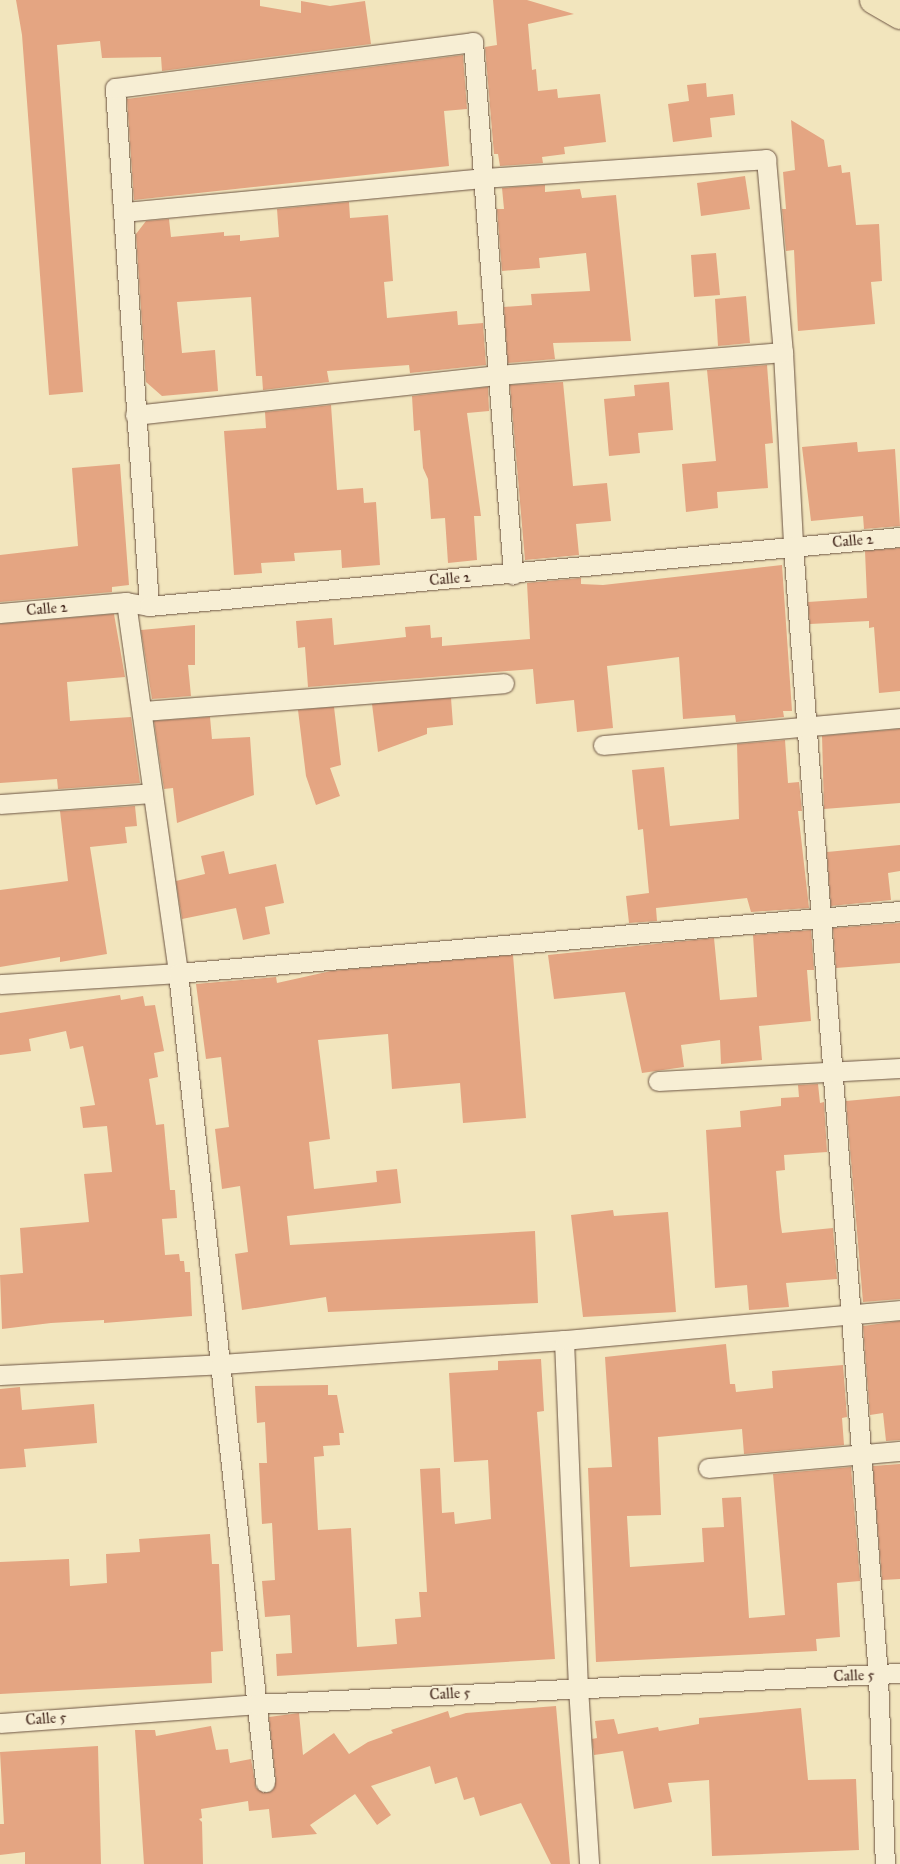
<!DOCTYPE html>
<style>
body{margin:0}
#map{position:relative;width:900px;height:1864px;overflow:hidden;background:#f2e5bd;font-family:"IM FELL Great Primer",serif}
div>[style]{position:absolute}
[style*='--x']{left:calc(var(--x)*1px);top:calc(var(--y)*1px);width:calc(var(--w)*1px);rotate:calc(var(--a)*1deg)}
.building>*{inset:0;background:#e4a582}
.roads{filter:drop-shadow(0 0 1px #6d5543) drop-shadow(0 0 1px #6d5543)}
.minor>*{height:19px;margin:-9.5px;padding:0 9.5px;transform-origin:9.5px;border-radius:9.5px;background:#f7eed4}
.trunk>*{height:28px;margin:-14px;padding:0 14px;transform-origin:14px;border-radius:14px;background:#f2e5bd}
span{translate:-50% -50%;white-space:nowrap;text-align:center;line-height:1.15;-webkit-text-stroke:4px #f7eed4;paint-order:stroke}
.street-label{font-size:15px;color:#41251a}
</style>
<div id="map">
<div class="building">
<div style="clip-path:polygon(16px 0,260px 0,260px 6px,301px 13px,301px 1px,330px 6px,365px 1px,371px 44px,162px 71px,161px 57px,102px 58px,100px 41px,57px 45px,83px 392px,49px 395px,22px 35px)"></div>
<div style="clip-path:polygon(493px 0,527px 0,574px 14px,528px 24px,532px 70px,536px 69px,538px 91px,557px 89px,558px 98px,600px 94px,606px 142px,564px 147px,565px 154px,542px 157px,543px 163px,500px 166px,498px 154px,494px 154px,485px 47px,497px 45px)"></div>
<div style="clip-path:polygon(463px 55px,467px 109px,444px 111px,449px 166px,134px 200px,127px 99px)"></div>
<div style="clip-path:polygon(706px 83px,707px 97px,733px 94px,735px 115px,710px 118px,712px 137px,673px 142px,668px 104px,689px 101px,687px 85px)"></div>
<div style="clip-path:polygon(791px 120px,824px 140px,828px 167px,841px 165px,842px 173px,850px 172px,856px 225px,879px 224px,882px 281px,871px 282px,875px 324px,798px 331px,794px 250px,786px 251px,782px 209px,786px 209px,783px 172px,795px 170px)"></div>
<div style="clip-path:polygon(745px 176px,750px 209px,701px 216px,697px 183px)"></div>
<div style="clip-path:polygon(545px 185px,545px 192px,580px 189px,582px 198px,616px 195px,631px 341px,553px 343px,555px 359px,508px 363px,504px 307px,532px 305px,531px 294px,590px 291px,586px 253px,539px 258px,540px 268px,502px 271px,497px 209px,504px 209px,502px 188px)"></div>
<div style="clip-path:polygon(349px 202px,350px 218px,388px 215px,393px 281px,384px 282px,387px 318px,457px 311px,458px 325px,483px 323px,486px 365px,410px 373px,409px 365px,327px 371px,329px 382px,263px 390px,262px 376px,256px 376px,251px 297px,177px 302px,182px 353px,215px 350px,218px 391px,162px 396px,146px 382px,136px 234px,146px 221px,169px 219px,171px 237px,224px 232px,224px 236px,240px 235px,240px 241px,279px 237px,277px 209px)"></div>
<div style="clip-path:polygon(716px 253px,720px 295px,694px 297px,691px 255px)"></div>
<div style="clip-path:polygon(746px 296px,750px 343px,718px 346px,715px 299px)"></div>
<div style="clip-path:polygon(767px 365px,773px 443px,765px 444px,768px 488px,717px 492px,718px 508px,686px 512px,682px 464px,716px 461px,707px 370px)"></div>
<div style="clip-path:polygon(563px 382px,573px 486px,607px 483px,611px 521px,576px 524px,579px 555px,525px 560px,510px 385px)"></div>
<div style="clip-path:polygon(669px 382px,673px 430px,638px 433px,640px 453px,609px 456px,604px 399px,635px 396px,634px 385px)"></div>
<div style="clip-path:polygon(488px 387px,489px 411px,467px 413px,481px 516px,474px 516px,477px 560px,448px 563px,445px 518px,431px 519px,428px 479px,423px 468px,420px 430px,414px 431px,412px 396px)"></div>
<div style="clip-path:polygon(331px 405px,337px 490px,363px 488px,364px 503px,376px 502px,380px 565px,342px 568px,341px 550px,294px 553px,295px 561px,261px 563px,262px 573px,234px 575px,224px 431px,266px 428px,265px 412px)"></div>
<div style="clip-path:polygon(857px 442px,858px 452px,895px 449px,900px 526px,864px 529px,863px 516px,811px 521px,802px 447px)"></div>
<div style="clip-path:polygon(120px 464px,129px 585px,112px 587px,112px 592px,0 602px,0 555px,78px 546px,72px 468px)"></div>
<div style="clip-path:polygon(900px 548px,900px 691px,879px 693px,874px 627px,869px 628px,869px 621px,810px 624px,808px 602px,867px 598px,865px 551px)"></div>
<div style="clip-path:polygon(782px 565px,792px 711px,783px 711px,784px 717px,736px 722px,735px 715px,683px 719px,679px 657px,607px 666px,613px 728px,577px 732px,574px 700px,536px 704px,533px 669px,308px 687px,305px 647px,298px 648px,296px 621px,332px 618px,334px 645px,406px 637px,405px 627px,430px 625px,431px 638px,442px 637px,442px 646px,530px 639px,527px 583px,581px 578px,581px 584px,603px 585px)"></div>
<div style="clip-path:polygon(114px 614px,125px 677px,67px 682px,70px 721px,131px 717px,140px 783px,58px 789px,57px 779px,0 783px,0 624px)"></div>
<div style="clip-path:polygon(195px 625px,195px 665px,188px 665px,191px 696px,152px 699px,141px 630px)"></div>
<div style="clip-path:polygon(451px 698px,453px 725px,427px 728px,427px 734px,378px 752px,372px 704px)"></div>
<div style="clip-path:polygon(334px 707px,341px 765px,330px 768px,340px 796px,316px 805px,306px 776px,298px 710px)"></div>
<div style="clip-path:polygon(210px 717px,212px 739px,250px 737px,254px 795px,177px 823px,173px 788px,164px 789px,154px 721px)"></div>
<div style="clip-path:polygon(900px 729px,900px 803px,824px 809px,822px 736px)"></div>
<div style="clip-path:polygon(785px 740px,788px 783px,799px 782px,802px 811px,798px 811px,809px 908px,751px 912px,747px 898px,656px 908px,657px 921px,629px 923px,626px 896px,649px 893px,643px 829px,638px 830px,632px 770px,664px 767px,670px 826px,739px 819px,737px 744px)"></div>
<div style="clip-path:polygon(135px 806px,137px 826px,125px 827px,127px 843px,90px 847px,107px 954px,60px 962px,60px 957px,0 967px,0 890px,68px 881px,60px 811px)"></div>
<div style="clip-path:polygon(900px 845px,900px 871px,888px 873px,891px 900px,831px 906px,827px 852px)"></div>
<div style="clip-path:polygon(224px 851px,229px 874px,276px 864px,284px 903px,265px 907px,270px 934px,243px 940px,236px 908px,182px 919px,176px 881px,205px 874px,201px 856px)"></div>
<div style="clip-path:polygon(900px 923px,900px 963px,836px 968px,833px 928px)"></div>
<div style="clip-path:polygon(811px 930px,814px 970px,807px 970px,811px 1021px,759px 1026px,762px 1060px,721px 1064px,720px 1040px,681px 1045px,684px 1067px,642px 1073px,625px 992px,554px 999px,548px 955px,714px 938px,720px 1000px,757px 997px,753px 935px)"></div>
<div style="clip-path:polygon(513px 955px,526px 1118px,463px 1123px,460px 1083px,392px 1089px,388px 1034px,318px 1040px,330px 1139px,309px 1142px,314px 1189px,377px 1182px,376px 1171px,397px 1169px,401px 1203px,287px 1216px,290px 1245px,535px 1231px,538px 1303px,328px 1312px,326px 1297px,242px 1310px,235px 1254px,248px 1252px,240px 1186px,222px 1189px,215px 1129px,229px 1127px,221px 1057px,206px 1059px,196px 984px,276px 977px,277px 983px,331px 971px)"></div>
<div style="clip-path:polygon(120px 995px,121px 1000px,143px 996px,145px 1006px,155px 1005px,164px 1051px,154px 1053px,158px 1077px,149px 1079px,156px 1125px,164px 1124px,170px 1190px,175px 1190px,177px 1218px,162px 1219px,165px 1255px,179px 1254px,180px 1261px,184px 1261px,185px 1272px,190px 1272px,192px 1316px,104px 1323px,104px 1320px,51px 1323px,2px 1329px,0 1275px,23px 1273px,20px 1228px,89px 1222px,84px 1174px,112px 1172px,107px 1126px,83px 1128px,80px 1107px,95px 1105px,83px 1046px,70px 1049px,66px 1031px,29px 1039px,31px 1051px,0 1055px,0 1013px)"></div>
<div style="clip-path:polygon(818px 1084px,820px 1103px,824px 1102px,827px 1152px,784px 1155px,785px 1170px,776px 1171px,780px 1219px,782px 1233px,833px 1228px,837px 1279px,786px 1283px,789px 1307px,749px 1310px,747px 1285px,715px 1288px,706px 1130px,741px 1127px,740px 1111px,781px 1106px,781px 1098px,799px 1097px,798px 1085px)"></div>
<div style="clip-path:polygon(900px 1096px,900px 1299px,863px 1302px,846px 1101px)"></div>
<div style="clip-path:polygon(613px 1210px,614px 1216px,668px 1212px,676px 1312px,583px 1317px,571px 1215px)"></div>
<div style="clip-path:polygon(900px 1321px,900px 1440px,886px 1441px,883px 1413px,870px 1415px,863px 1326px)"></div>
<div style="clip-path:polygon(726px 1344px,730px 1384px,735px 1384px,736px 1392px,773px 1388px,772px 1371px,843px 1365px,847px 1417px,842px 1418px,844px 1445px,744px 1454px,742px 1429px,658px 1437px,661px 1515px,627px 1516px,630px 1567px,704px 1562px,702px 1528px,724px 1527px,722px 1498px,741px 1497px,749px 1618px,785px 1615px,773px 1474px,851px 1467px,860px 1581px,837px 1583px,840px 1637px,816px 1639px,817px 1651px,596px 1662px,588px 1468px,612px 1467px,605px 1357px)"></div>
<div style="clip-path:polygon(541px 1359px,544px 1411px,537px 1412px,555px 1659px,277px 1676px,276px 1654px,292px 1653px,290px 1615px,265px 1617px,262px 1581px,275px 1580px,272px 1523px,262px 1524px,259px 1463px,267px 1463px,265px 1422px,257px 1423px,255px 1386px,328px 1385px,328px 1395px,337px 1395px,344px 1433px,339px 1433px,340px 1445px,323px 1446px,324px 1456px,314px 1457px,318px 1530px,351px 1528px,357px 1647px,397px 1644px,395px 1619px,421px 1617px,419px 1592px,427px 1592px,420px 1469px,440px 1468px,442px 1513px,454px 1512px,455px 1524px,491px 1519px,488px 1460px,454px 1462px,449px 1373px,498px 1370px,498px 1361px)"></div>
<div style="clip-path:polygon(20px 1387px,22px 1410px,94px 1404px,97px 1443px,24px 1449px,26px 1467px,0 1469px,0 1389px)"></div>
<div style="clip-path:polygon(900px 1464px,900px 1579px,882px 1580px,873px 1466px)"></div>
<div style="clip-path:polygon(210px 1534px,212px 1564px,219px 1564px,223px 1651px,211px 1652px,212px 1683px,0 1694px,0 1562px,69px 1559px,70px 1586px,107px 1583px,106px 1554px,140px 1552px,139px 1539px)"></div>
<div style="clip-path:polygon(556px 1706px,570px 1864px,551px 1864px,521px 1803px,480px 1816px,474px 1797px,464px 1800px,457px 1777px,435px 1784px,430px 1766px,371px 1786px,391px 1815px,377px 1825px,355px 1794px,310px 1825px,317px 1834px,272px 1838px,269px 1809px,249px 1811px,248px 1801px,201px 1809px,202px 1818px,199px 1819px,202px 1822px,203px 1864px,144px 1864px,135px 1730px,155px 1730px,156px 1736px,211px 1726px,216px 1750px,228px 1749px,230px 1763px,251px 1759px,256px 1788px,266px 1793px,272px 1791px,276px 1781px,269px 1717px,299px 1713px,303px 1755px,334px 1733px,349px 1754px,368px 1742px,393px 1733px,391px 1730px,448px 1711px,450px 1718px,466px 1713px)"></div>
<div style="clip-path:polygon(801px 1708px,808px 1780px,856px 1779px,859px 1850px,712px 1856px,709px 1780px,668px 1783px,672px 1802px,634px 1809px,623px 1751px,594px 1755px,592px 1739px,597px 1738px,595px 1721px,614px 1719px,618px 1734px,658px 1727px,659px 1731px,699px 1724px,699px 1718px)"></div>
<div style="clip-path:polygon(98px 1746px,101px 1864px,25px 1864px,25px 1852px,0 1855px,0 1824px,4px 1824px,0 1752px)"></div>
</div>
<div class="roads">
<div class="minor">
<div style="--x:124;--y:212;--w:361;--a:-5.4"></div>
<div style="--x:483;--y:178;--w:284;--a:-3.8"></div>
<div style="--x:766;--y:159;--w:194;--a:85"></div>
<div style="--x:783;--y:352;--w:194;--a:87"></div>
<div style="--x:793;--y:546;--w:1133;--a:85.7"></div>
<div style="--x:878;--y:1676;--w:188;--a:87.9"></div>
<div style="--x:135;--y:415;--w:365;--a:-6.3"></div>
<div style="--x:498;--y:375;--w:286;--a:-4.6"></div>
<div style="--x:126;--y:602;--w:375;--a:82"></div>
<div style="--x:178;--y:973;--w:814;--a:83.86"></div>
<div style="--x:149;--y:606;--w:519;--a:-93.76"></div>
<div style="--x:115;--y:88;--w:361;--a:-7.3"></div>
<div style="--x:473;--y:42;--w:534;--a:85.7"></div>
<div style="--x:0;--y:613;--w:126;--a:-5"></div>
<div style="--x:126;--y:602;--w:23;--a:10"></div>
<div style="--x:149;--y:606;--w:754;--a:-5.25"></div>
<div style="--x:143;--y:711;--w:362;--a:-4.4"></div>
<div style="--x:603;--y:745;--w:298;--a:-5.2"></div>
<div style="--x:0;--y:804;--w:153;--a:-4.1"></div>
<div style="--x:0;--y:984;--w:178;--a:-3.5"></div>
<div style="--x:178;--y:973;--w:725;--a:-4.91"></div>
<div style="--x:658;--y:1081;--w:242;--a:-3.1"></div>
<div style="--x:564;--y:1340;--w:347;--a:87.7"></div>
<div style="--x:578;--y:1687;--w:177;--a:86.4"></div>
<div style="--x:0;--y:1375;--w:221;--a:-2.8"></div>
<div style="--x:221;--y:1364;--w:344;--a:-4"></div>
<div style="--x:564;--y:1340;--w:337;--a:-5.1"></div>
<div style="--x:708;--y:1468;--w:193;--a:-5.1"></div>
<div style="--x:0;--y:1723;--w:257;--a:-4.2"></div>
<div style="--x:256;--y:1704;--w:645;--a:-2.76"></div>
</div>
<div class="trunk">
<div style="--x:874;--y:0;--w:30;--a:30"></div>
</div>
</div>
<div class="street-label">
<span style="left:853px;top:541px;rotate:-5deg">Calle 2</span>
<span style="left:450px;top:579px;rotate:-5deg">Calle 2</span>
<span style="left:47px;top:609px;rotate:-5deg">Calle 2</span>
<span style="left:854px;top:1676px;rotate:-2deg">Calle 5</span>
<span style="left:450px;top:1694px;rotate:-3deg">Calle 5</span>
<span style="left:46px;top:1719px;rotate:-4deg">Calle 5</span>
</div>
</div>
